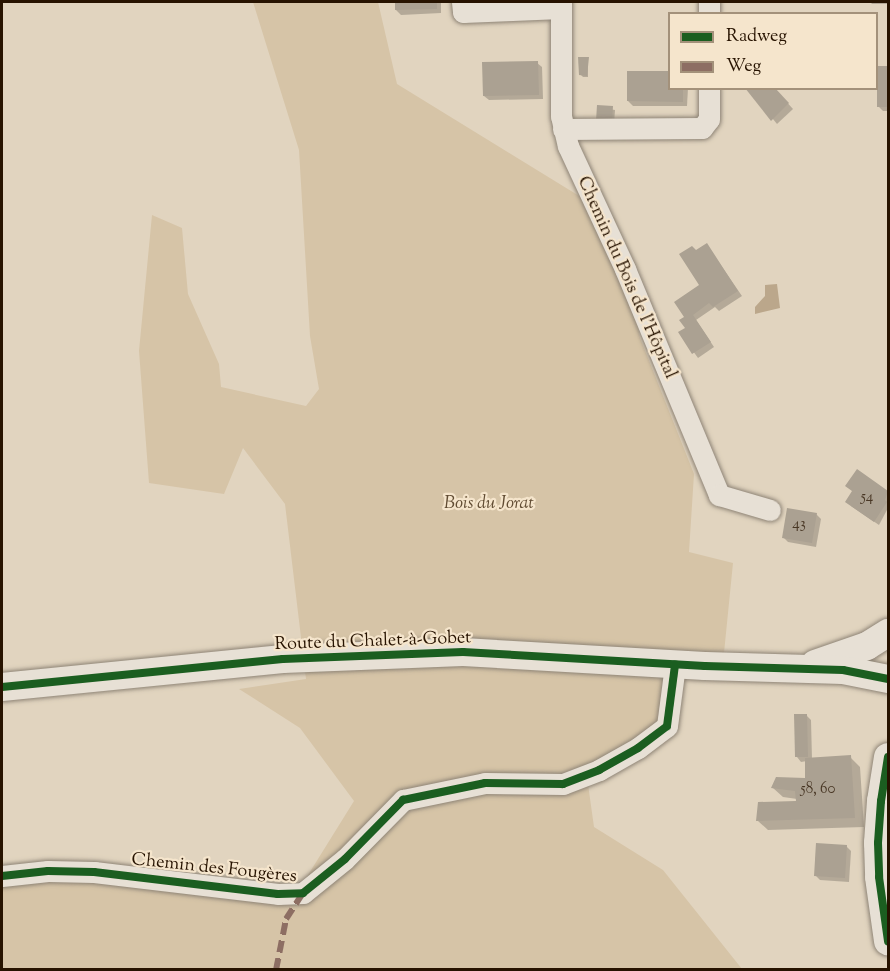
<!DOCTYPE html>
<meta charset="utf-8">
<style>
body{margin:0}
#map{position:relative;width:890px;height:971px;overflow:hidden;background:#e1d4bf;font-family:"Sorts Mill Goudy",serif}
div>[style]{position:absolute}
[style*='--x']{left:calc(var(--x)*1px);top:calc(var(--y)*1px);width:calc(var(--w)*1px);rotate:calc(var(--a)*1deg)}
.green>*{inset:0;background:#d6c4a7}
.water>*{inset:0;background:#bba78b}
.shadow>*{inset:0;background:#0003}
.building>*{inset:0;background:#aba192}
.roads{filter:drop-shadow(0 0 2px #8e8476) drop-shadow(0 0 2px #8e8476)}
.street>*{height:21px;margin:-10.5px;padding:0 10.5px;transform-origin:10.5px;border-radius:10.5px;background:#e7e0d5}
.secondary>*{height:28px;margin:-14px;padding:0 14px;transform-origin:14px;border-radius:14px;background:#e7e0d5}
.quiet>*{height:6px;margin-top:-3px;transform-origin:0;background:repeating-linear-gradient(90deg,#8d6e63 0 12px,transparent 0 18px)}
.cycleway>*{height:8px;margin:-4px;padding:0 4px;transform-origin:4px;border-radius:4px;background:#1b5e20}
span{translate:-50% -50%;white-space:nowrap;text-align:center;line-height:1.15;-webkit-text-stroke:4.5px #f5e5cc;paint-order:stroke}
.number-label{font-size:15px;color:#483624}
.number-label span{-webkit-text-stroke-width:0}
.street-label{font-size:18px;color:#271300}
.park-label{font-size:18px;color:#614c33;font-style:italic}
.frame{position:absolute;inset:0;border:3px solid #271300;pointer-events:none}
.legend{position:absolute;left:668px;top:12px;width:210px;height:78px;box-sizing:border-box;background:#f5e5cc;border:2px solid #a3917a;margin:0;padding:8px 10px;list-style:none;font-size:18px;color:#271300}
.legend li{display:flex;align-items:center;gap:12px;height:30px}
.legend b{width:30px;border:2px solid #a3917a}
</style>
<div id="map">
<div class="green">
<div style="clip-path:polygon(253px 2px,378px 2px,397px 84px,615px 218px,640px 338px,694px 474px,689px 552px,733px 563px,724px 653px,684px 653px,663px 726px,586px 770px,594px 827px,663px 870px,742px 969px,2px 970px,2px 885px,48px 878px,98px 881px,290px 904px,354px 801px,300px 728px,239px 689px,306px 679px,285px 504px,243px 448px,224px 494px,149px 483px,139px 351px,152px 215px,182px 228px,188px 294px,219px 364px,221px 387px,306px 406px,319px 389px,310px 336px,299px 150px)"></div>
</div>
<div class="water">
<div style="clip-path:polygon(777px 284px,780px 308px,755px 314px,755px 307px,765px 296px,765px 285px)"></div>
</div>
<div class="shadow">
<div style="clip-path:polygon(396px 2px,441px 2px,441px 13px,401px 15px,396px 10px)"></div>
<div style="clip-path:polygon(870px 2px,888px 2px,888px 4px,872px 4px)"></div>
<div style="clip-path:polygon(588px 58px,588px 77px,583px 77px,581px 75px)"></div>
<div style="clip-path:polygon(537px 63px,542px 67px,543px 99px,489px 100px,484px 96px)"></div>
<div style="clip-path:polygon(879px 68px,888px 68px,888px 111px,883px 111px,878px 106px)"></div>
<div style="clip-path:polygon(670px 88px,688px 88px,687px 106px,633px 106px,628px 101px)"></div>
<div style="clip-path:polygon(748px 88px,774px 88px,793px 109px,777px 124px)"></div>
<div style="clip-path:polygon(598px 107px,615px 110px,614px 124px)"></div>
<div style="clip-path:polygon(707px 245px,742px 296px,719px 311px,715px 307px,696px 320px,714px 347px,698px 358px,680px 333px,687px 328px,686px 317px,701px 286px,696px 252px)"></div>
<div style="clip-path:polygon(858px 471px,888px 493px,888px 508px,879px 525px,851px 506px)"></div>
<div style="clip-path:polygon(816px 514px,821px 519px,816px 547px,788px 542px,784px 538px)"></div>
<div style="clip-path:polygon(806px 715px,811px 720px,812px 759px,850px 757px,860px 767px,864px 827px,768px 830px,758px 821px,797px 803px,797px 799px,783px 797px,773px 788px,806px 780px,807px 761px,801px 762px,797px 757px)"></div>
<div style="clip-path:polygon(846px 846px,851px 851px,849px 882px,820px 880px,815px 875px)"></div>
</div>
<div class="building">
<div style="clip-path:polygon(395px 2px,437px 2px,437px 9px,395px 10px)"></div>
<div style="clip-path:polygon(578px 57px,589px 57px,587px 76px,579px 75px)"></div>
<div style="clip-path:polygon(538px 61px,539px 95px,483px 96px,482px 62px)"></div>
<div style="clip-path:polygon(877px 66px,888px 66px,888px 107px,877px 107px)"></div>
<div style="clip-path:polygon(627px 71px,670px 71px,670px 88px,683px 88px,683px 102px,627px 101px)"></div>
<div style="clip-path:polygon(745px 88px,775px 88px,789px 103px,771px 121px)"></div>
<div style="clip-path:polygon(597px 105px,613px 106px,612px 123px,596px 121px)"></div>
<div style="clip-path:polygon(707px 243px,738px 291px,713px 307px,709px 303px,693px 315px,711px 342px,692px 354px,678px 332px,685px 328px,679px 320px,684px 317px,674px 302px,699px 285px,679px 254px,692px 246px,696px 250px)"></div>
<div style="clip-path:polygon(857px 469px,888px 491px,885px 500px,887px 502px,874px 522px,845px 502px,852px 491px,845px 486px)"></div>
<div style="clip-path:polygon(787px 508px,817px 513px,812px 543px,782px 538px)"></div>
<div style="clip-path:polygon(794px 714px,807px 714px,808px 757px,795px 757px)"></div>
<div style="clip-path:polygon(851px 755px,855px 818px,756px 821px,758px 802px,796px 801px,795px 791px,771px 788px,776px 777px,805px 778px,805px 758px)"></div>
<div style="clip-path:polygon(816px 843px,847px 845px,845px 878px,814px 876px)"></div>
</div>
<div class="roads">
<div class="street">
<div style="--x:462;--y:2;--w:10;--a:84"></div>
<div style="--x:463;--y:12;--w:98;--a:-2.3"></div>
<div style="--x:561;--y:2;--w:114;--a:90"></div>
<div style="--x:561;--y:116;--w:31;--a:77"></div>
<div style="--x:568;--y:146;--w:136;--a:65.1"></div>
<div style="--x:625;--y:269;--w:245;--a:67.4"></div>
<div style="--x:719;--y:495;--w:53;--a:16.4"></div>
<div style="--x:709;--y:2;--w:12;--a:90"></div>
<div style="--x:563;--y:129;--w:139;--a:-0.4"></div>
<div style="--x:702;--y:128;--w:11;--a:-52"></div>
<div style="--x:709;--y:119;--w:31;--a:-90"></div>
<div style="--x:2;--y:876;--w:46;--a:-6.2"></div>
<div style="--x:48;--y:871;--w:46;--a:1.2"></div>
<div style="--x:94;--y:872;--w:185;--a:6.8"></div>
<div style="--x:278;--y:894;--w:25;--a:-2"></div>
<div style="--x:303;--y:893;--w:54;--a:-39"></div>
<div style="--x:345;--y:859;--w:83;--a:-45.5"></div>
<div style="--x:403;--y:800;--w:84;--a:-11.7"></div>
<div style="--x:485;--y:783;--w:78;--a:0.7"></div>
<div style="--x:563;--y:784;--w:39;--a:-21"></div>
<div style="--x:599;--y:770;--w:45;--a:-29.4"></div>
<div style="--x:638;--y:748;--w:36;--a:-37"></div>
<div style="--x:667;--y:726;--w:62;--a:-82.5"></div>
</div>
<div class="secondary">
<div style="--x:815;--y:664;--w:55;--a:-19.1"></div>
<div style="--x:867;--y:646;--w:25;--a:-32"></div>
<div style="--x:2;--y:687;--w:282;--a:-5.7"></div>
<div style="--x:283;--y:659;--w:180;--a:-2.2"></div>
<div style="--x:463;--y:652;--w:242;--a:3.3"></div>
<div style="--x:705;--y:666;--w:138;--a:1.7"></div>
<div style="--x:843;--y:670;--w:46;--a:11.3"></div>
<div style="--x:888;--y:757;--w:45;--a:99"></div>
<div style="--x:881;--y:801;--w:42;--a:94.1"></div>
<div style="--x:878;--y:843;--w:34;--a:88"></div>
<div style="--x:879;--y:877;--w:65;--a:82"></div>
</div>
</div>
<div class="quiet">
<div style="--x:276;--y:970;--w:52;--a:-78.9"></div>
<div style="--x:286;--y:919;--w:31;--a:-57"></div>
</div>
<div class="cycleway">
<div style="--x:2;--y:687;--w:282;--a:-5.7"></div>
<div style="--x:283;--y:659;--w:180;--a:-2.2"></div>
<div style="--x:463;--y:652;--w:242;--a:3.3"></div>
<div style="--x:705;--y:666;--w:138;--a:1.7"></div>
<div style="--x:843;--y:670;--w:46;--a:11.3"></div>
<div style="--x:888;--y:757;--w:45;--a:99"></div>
<div style="--x:881;--y:801;--w:42;--a:94.1"></div>
<div style="--x:878;--y:843;--w:34;--a:88"></div>
<div style="--x:879;--y:877;--w:65;--a:82"></div>
<div style="--x:2;--y:876;--w:46;--a:-6.2"></div>
<div style="--x:48;--y:871;--w:46;--a:1.2"></div>
<div style="--x:94;--y:872;--w:185;--a:6.8"></div>
<div style="--x:278;--y:894;--w:25;--a:-2"></div>
<div style="--x:303;--y:893;--w:54;--a:-39"></div>
<div style="--x:345;--y:859;--w:83;--a:-45.5"></div>
<div style="--x:403;--y:800;--w:84;--a:-11.7"></div>
<div style="--x:485;--y:783;--w:78;--a:0.7"></div>
<div style="--x:563;--y:784;--w:39;--a:-21"></div>
<div style="--x:599;--y:770;--w:45;--a:-29.4"></div>
<div style="--x:638;--y:748;--w:36;--a:-37"></div>
<div style="--x:667;--y:726;--w:62;--a:-82.5"></div>
</div>
<div class="number-label">
<span style="left:867px;top:498px">54</span>
<span style="left:799px;top:525px">43</span>
<span style="left:818px;top:790px">58, 60</span>
</div>
<div class="street-label">
<span style="left:626px;top:278px;rotate:66deg">Chemin du Bois de l'Hôpital</span>
<span style="left:373px;top:642px;rotate:-2deg">Route du Chalet-à-Gobet</span>
<span style="left:214px;top:869px;rotate:6deg">Chemin des Fougères</span>
</div>
<div class="park-label">
<span style="left:489px;top:504px">Bois du Jorat</span>
</div>
<div class="frame"></div>
<ul class="legend">
<li><b style="height:8px;background:#1b5e20"></b>Radweg</li>
<li><b style="height:8px;background:#8d6e63"></b>Weg</li>
</ul>
</div>
